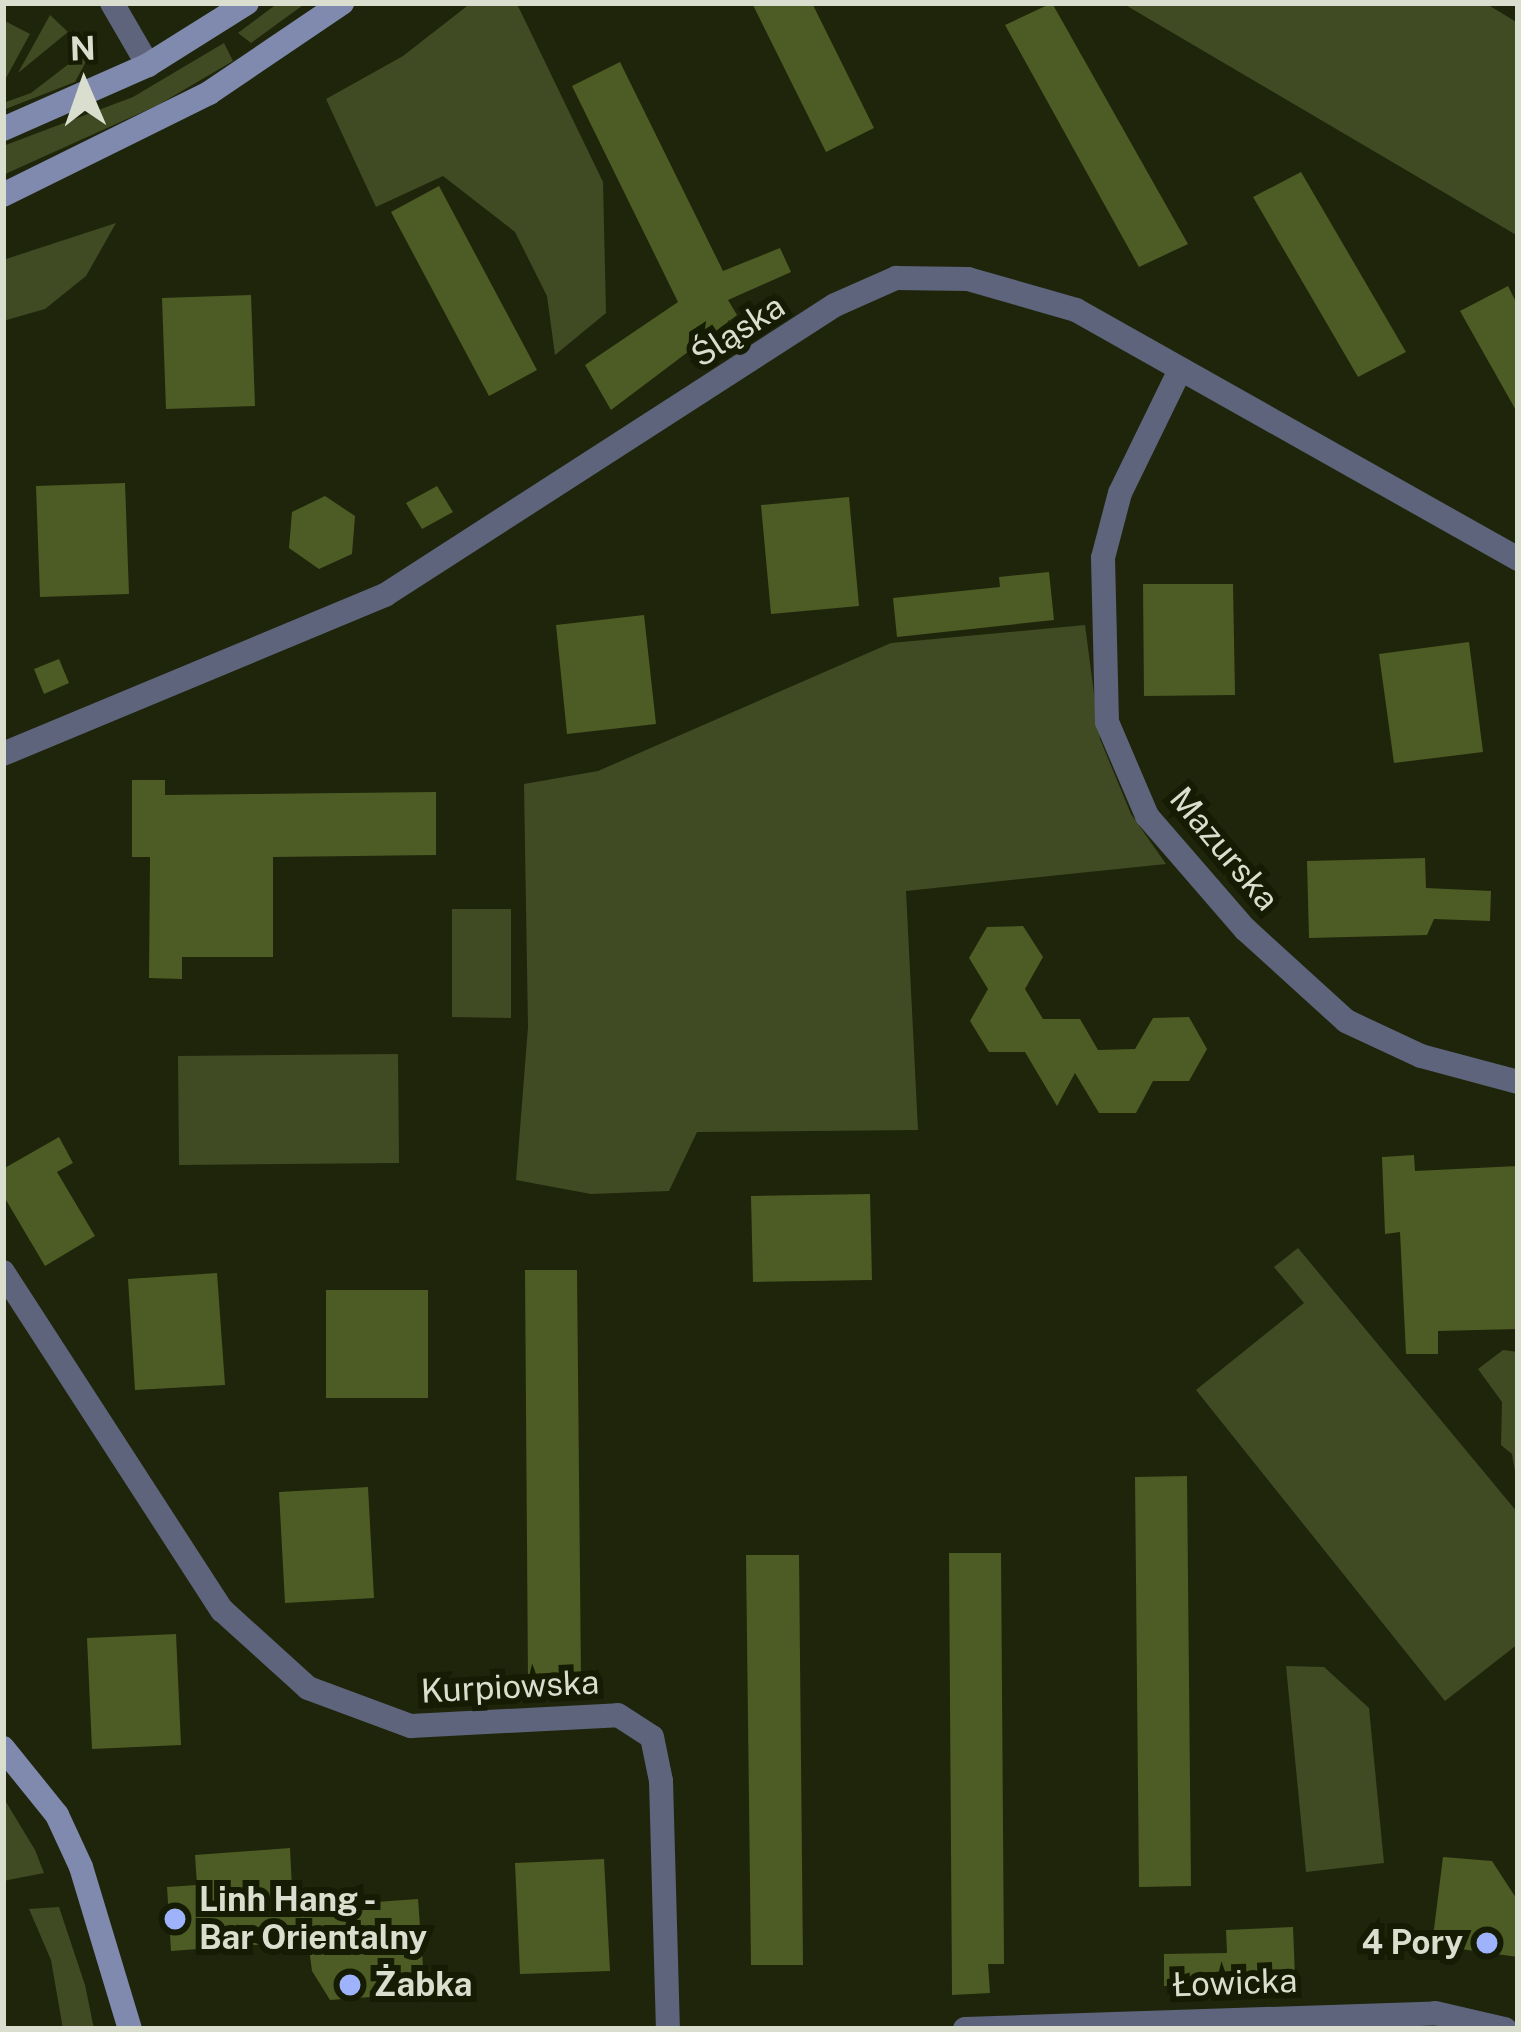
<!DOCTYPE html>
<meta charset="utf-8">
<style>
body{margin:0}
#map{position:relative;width:1521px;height:2032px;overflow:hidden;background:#1e250b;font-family:"Public Sans",sans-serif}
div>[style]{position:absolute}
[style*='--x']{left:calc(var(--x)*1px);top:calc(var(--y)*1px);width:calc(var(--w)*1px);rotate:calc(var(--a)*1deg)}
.green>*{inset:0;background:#404b24}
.building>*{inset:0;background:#4d5c24}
.street>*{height:24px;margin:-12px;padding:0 12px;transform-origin:12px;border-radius:12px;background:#5e647b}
.secondary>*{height:24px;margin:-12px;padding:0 12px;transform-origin:12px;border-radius:12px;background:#7f8aae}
.dots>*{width:33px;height:33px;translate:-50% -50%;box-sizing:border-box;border:6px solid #151c03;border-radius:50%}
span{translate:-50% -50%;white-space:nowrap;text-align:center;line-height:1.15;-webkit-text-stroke:12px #151c03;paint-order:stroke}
.street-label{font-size:33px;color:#d9dece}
.poi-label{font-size:33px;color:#d9dece;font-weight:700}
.left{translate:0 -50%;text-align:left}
.right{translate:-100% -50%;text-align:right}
.frame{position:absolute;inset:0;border:6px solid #d9dece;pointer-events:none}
.north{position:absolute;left:24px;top:24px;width:120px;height:120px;-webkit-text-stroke:9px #151c03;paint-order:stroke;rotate:358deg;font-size:33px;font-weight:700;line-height:48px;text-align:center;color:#d9dece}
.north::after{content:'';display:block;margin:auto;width:42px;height:54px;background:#d9dece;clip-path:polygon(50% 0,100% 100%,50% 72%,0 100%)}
</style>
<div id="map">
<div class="green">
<div style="clip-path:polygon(278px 3px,306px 3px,251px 43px,238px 33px)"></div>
<div style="clip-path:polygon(471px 3px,517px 4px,603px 182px,606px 313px,555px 355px,547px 296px,515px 232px,443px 176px,376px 207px,326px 99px,403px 56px)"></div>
<div style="clip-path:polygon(1122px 3px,1485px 3px,1518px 23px,1518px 236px)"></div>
<div style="clip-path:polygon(50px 15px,68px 32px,18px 73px)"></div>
<div style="clip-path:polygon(3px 20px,30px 34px,6px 78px,3px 77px)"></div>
<div style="clip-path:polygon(96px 43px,75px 82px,3px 110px,3px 103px,31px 93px)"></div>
<div style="clip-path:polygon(224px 43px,233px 61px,158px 105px,3px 175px,3px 146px,133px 97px)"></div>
<div style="clip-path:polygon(116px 223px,86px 276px,45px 309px,3px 321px,3px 260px)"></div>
<div style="clip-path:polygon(1085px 625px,1100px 739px,1131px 814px,1166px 864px,906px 891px,918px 1130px,697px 1132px,669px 1191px,591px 1194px,516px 1180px,528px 1027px,524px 784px,598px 771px,891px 643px)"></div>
<div style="clip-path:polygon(452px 909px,511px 909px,511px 1018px,452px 1017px)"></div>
<div style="clip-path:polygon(398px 1054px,399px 1163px,179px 1165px,178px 1056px)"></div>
<div style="clip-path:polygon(1298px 1248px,1518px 1513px,1518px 1644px,1445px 1701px,1196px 1390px,1304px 1303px,1274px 1267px)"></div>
<div style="clip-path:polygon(1503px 1350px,1518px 1352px,1518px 1489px,1512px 1454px,1501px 1445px,1502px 1402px,1478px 1369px)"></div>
<div style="clip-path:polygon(1286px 1666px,1324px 1667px,1369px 1708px,1384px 1863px,1306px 1872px)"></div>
<div style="clip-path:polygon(3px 1797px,35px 1850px,44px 1873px,3px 1881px)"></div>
<div style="clip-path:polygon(59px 1907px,85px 1985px,94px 2029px,63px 2029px,51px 1960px,29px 1909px)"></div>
</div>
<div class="building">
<div style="clip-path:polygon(752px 3px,812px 3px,874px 128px,826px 152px)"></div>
<div style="clip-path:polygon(1052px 3px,1188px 244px,1139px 267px,1005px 25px)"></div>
<div style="clip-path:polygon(620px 62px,723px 271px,780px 248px,791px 272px,728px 300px,737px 315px,611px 410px,585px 365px,678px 302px,572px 86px)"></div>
<div style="clip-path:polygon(1301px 172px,1406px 352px,1358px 377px,1253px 197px)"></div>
<div style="clip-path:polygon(439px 186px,537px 370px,489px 396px,391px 212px)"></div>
<div style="clip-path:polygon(1508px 286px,1518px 306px,1518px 414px,1460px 311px)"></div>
<div style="clip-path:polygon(251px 295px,255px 406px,166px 409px,162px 298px)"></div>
<div style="clip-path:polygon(125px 483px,129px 594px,40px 597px,36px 486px)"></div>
<div style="clip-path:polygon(437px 486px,453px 512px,422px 529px,406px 503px)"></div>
<div style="clip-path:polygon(325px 496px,355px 516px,352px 554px,319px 569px,289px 548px,292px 512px)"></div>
<div style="clip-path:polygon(849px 497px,859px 606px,771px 614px,761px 505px)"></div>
<div style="clip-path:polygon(1049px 572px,1054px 620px,897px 637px,893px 598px,1000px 587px,999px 577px)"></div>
<div style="clip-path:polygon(1143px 584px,1233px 584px,1235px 695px,1144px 696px)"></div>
<div style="clip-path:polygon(644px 615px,656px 724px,567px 734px,556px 625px)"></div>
<div style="clip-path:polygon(1469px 642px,1483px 752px,1394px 763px,1379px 654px)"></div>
<div style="clip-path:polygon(59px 659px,69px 683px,44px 694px,34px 669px)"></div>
<div style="clip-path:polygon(132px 780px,165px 780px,165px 795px,436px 792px,436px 855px,273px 857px,273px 957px,182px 957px,182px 979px,149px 978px,150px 857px,132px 857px)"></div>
<div style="clip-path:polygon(1425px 858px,1426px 888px,1491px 891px,1490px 921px,1434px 919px,1427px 935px,1309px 938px,1307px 861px)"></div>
<div style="clip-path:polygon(1023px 926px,1043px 957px,1025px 989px,1043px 1019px,1080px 1019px,1098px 1050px,1135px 1049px,1153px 1018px,1189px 1017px,1207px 1049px,1189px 1081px,1153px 1081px,1136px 1113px,1099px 1113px,1075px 1073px,1057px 1106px,1025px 1052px,989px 1052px,970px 1021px,988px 989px,969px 958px,987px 927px)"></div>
<div style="clip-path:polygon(59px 1137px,73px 1163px,57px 1172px,95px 1236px,45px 1266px,3px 1195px,3px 1169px)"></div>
<div style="clip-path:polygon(1414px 1155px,1415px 1171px,1518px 1166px,1518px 1329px,1438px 1331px,1438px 1354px,1406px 1354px,1400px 1232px,1385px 1234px,1382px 1157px)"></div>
<div style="clip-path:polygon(870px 1194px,872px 1280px,753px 1282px,751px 1196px)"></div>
<div style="clip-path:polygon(525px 1270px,577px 1270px,581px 1680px,528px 1681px)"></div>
<div style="clip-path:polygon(217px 1273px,225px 1385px,135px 1390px,128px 1279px)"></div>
<div style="clip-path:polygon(326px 1290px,428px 1290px,428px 1398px,326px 1398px)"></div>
<div style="clip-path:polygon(1187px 1476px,1191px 1886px,1139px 1887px,1135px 1477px)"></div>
<div style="clip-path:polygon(368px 1487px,374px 1598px,285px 1603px,279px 1492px)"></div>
<div style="clip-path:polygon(949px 1553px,1001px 1553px,1004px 1964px,988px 1964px,990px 1993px,952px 1995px)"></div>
<div style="clip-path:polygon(746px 1555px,799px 1555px,803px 1965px,751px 1965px)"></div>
<div style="clip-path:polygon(176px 1634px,181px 1745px,92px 1749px,87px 1638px)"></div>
<div style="clip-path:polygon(290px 1848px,293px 1908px,418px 1899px,425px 1993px,330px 2000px,312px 1971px,308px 1941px,171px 1951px,167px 1887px,197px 1885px,195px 1855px)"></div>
<div style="clip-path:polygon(1443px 1857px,1492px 1861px,1518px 1901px,1518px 1957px,1432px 1945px)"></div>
<div style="clip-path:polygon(604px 1859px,610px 1971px,520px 1974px,515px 1863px)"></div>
<div style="clip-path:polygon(1293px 1927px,1295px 1977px,1164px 1986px,1164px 1954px,1227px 1953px,1226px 1930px)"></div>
</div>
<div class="street">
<div style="--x:112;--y:3;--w:72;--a:59.9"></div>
<div style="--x:1178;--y:374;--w:132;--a:116"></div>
<div style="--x:1120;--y:493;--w:67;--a:104.7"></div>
<div style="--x:1103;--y:558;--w:164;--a:88.6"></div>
<div style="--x:1107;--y:722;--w:102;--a:66.9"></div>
<div style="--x:1147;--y:816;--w:150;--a:49.1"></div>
<div style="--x:1245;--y:929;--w:137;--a:42.3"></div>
<div style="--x:1346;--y:1021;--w:83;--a:25"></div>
<div style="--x:1421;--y:1056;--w:100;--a:15"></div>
<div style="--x:3;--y:754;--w:414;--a:-22.6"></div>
<div style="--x:385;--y:595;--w:535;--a:-32.8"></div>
<div style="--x:835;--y:305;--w:67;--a:-23.9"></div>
<div style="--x:896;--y:278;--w:72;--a:0.8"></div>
<div style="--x:968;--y:279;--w:112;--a:16"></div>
<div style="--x:1076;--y:310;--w:507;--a:29.39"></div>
<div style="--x:3;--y:1272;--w:403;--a:57.1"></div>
<div style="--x:222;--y:1610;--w:116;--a:42.2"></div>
<div style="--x:308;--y:1688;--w:110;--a:20.3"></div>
<div style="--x:411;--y:1726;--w:207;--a:-3"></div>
<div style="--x:618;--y:1715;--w:40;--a:32.9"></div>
<div style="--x:652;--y:1737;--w:45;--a:78.4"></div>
<div style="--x:661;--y:1781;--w:248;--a:88.4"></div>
<div style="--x:965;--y:2029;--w:470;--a:-1.9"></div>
<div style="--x:1435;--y:2013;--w:72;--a:12.9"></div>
</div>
<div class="secondary">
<div style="--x:3;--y:129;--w:158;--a:-23.8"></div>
<div style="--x:148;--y:65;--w:117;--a:-32.1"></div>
<div style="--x:3;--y:195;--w:230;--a:-26.3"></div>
<div style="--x:209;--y:93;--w:161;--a:-34.1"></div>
<div style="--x:3;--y:1748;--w:86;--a:51.1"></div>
<div style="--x:57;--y:1815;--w:57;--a:65.2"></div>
<div style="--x:81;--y:1867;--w:169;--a:73.2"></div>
</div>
<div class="dots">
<div style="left:175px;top:1919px;background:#9fb3fd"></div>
<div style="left:1487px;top:1943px;background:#9fb3fd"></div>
<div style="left:350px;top:1985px;background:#9fb3fd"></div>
</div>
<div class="street-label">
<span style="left:738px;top:331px;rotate:-33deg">Śląska</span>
<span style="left:1224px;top:849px;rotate:50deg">Mazurska</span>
<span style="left:510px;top:1687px;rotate:-3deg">Kurpiowska</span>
<span style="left:1235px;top:1983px;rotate:-2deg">Łowicka</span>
</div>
<div class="poi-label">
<span class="left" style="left:199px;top:1919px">Linh Hang -<br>Bar Orientalny</span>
<span class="right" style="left:1463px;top:1943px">4 Pory</span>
<span class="left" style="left:374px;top:1985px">Żabka</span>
</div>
<div class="frame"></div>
<div class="north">N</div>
</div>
